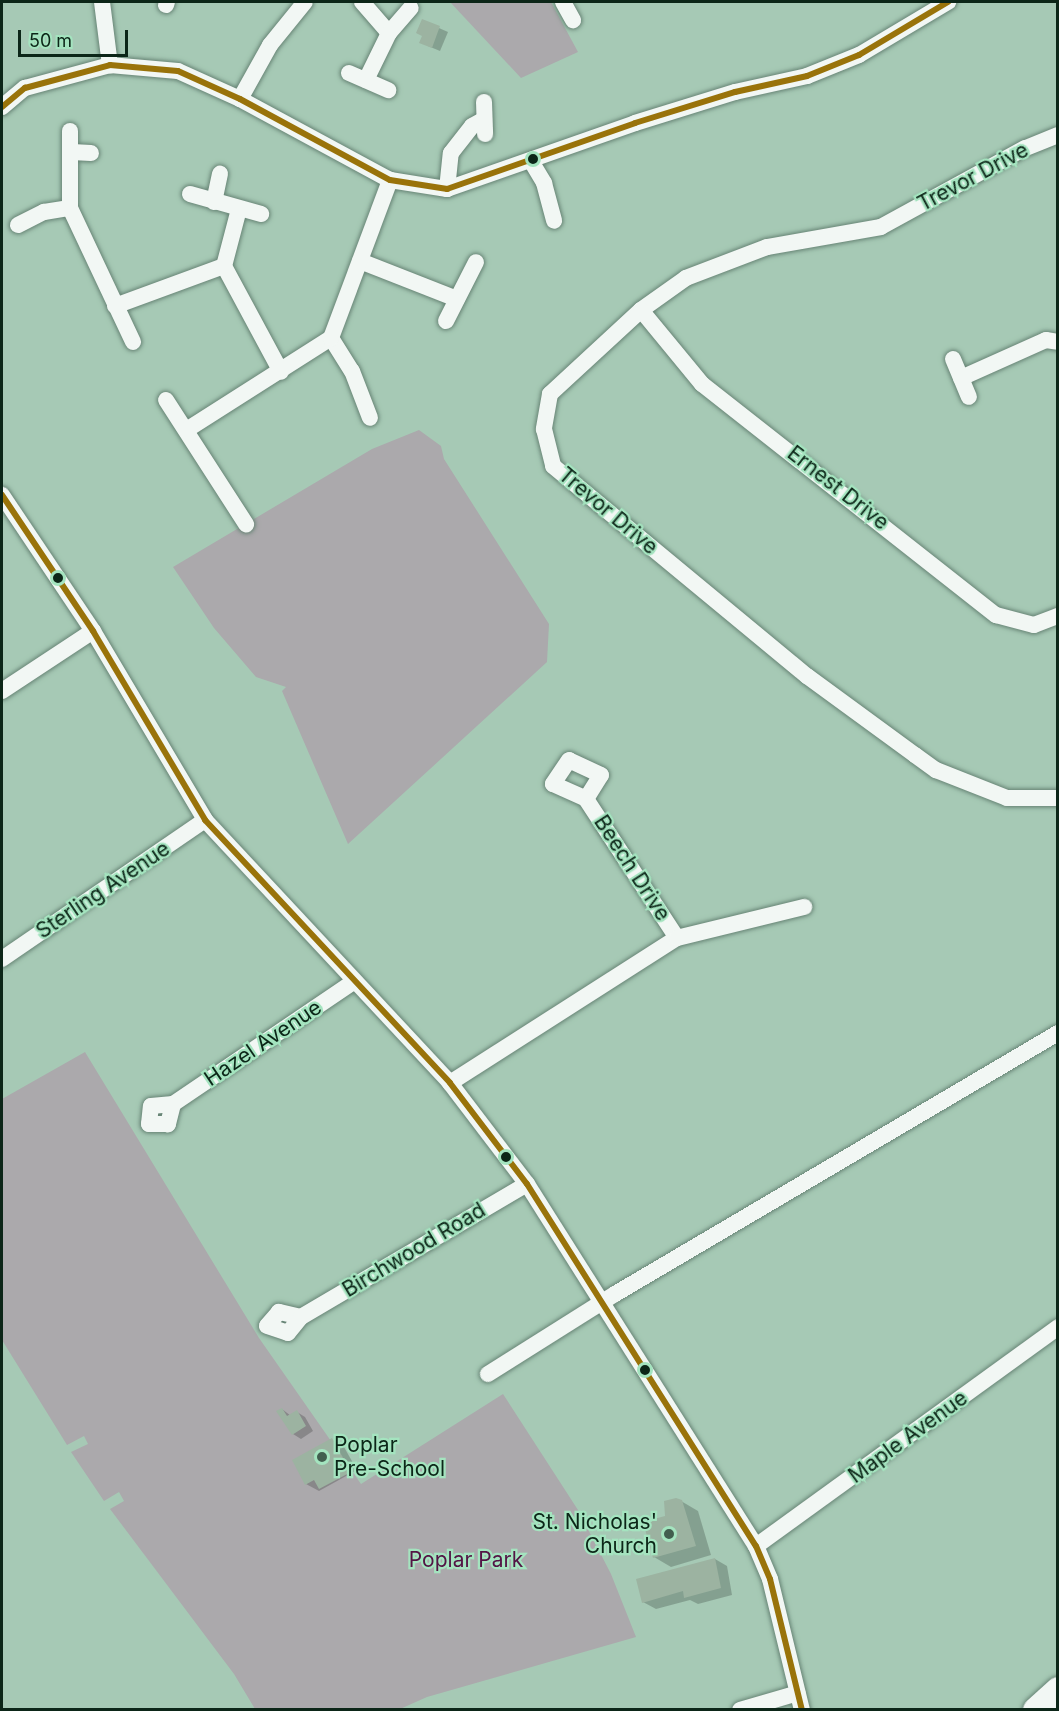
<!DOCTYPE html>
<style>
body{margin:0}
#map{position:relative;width:1059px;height:1711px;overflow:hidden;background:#a6c9b5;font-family:Inter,sans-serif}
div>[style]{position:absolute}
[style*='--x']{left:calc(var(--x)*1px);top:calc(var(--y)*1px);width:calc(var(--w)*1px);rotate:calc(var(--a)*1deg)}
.green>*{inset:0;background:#aba9ac}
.shadow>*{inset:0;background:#0003}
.building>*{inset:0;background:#9cb3a1}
.roads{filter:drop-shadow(0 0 2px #678475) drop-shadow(0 0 2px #678475)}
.minor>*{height:16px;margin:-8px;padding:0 8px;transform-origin:8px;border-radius:8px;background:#f2f7f4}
.primary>*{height:27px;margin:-13.5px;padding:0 13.5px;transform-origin:13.5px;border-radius:13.5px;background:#f2f7f4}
.bus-1>*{height:6px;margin:-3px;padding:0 3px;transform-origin:3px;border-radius:3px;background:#99730a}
.dots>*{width:16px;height:16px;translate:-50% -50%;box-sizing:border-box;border:3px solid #a4e4bf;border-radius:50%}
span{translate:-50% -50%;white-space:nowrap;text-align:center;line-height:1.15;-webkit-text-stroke:4.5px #a4e4bf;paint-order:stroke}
.street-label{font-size:21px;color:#0c2618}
.poi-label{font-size:21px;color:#0c2618}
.left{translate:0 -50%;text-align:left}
.right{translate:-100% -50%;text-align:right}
.park-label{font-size:21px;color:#531445}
.frame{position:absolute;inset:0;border:3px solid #0c2618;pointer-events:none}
.scale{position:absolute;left:18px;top:30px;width:110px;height:27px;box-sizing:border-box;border:3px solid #0c2618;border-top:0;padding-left:8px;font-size:18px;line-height:21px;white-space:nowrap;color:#0c2618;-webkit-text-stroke:4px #a4e4bf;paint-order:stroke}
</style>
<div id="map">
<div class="green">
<div style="clip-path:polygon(450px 2px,551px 2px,578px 52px,521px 78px)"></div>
<div style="clip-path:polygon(419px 430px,441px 446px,444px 459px,549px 624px,547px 662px,348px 844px,282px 691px,286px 687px,256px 677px,214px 628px,173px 567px,372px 449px)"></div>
<div style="clip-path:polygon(85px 1052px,259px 1338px,361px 1484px,503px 1394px,578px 1510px,611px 1574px,636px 1637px,427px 1697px,400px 1709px,255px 1709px,234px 1674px,110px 1509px,124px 1501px,119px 1492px,104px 1501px,71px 1452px,88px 1444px,84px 1436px,67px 1445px,2px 1340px,2px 1099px)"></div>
</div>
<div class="shadow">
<div style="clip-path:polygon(423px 21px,448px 32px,440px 51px,428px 46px)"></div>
<div style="clip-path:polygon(282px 1409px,291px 1416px,297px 1412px,305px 1417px,313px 1431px,301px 1439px,293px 1434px)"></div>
<div style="clip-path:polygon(332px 1440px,344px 1447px,357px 1470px,319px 1491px,306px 1484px)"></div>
<div style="clip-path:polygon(681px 1501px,698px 1511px,711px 1555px,671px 1567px,654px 1557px,666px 1517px)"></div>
<div style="clip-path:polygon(715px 1559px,727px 1566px,732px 1595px,698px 1604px,690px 1600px,656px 1609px,643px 1602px)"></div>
</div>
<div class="building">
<div style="clip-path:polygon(422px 19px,440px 26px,432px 48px,419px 43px,422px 36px,416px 33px)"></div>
<div style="clip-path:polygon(282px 1408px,287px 1416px,297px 1410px,306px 1426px,292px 1435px,276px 1411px)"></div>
<div style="clip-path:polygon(332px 1438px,351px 1472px,319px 1489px,314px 1480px,305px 1485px,292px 1460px)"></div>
<div style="clip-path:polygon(676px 1498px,682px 1500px,696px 1546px,653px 1558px,643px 1522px,665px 1516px,664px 1501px)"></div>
<div style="clip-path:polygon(715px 1558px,721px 1588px,684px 1598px,683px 1591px,642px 1603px,636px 1579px)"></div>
</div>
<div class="roads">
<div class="minor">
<div style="--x:102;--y:2;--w:64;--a:82.8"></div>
<div style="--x:362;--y:2;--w:41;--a:48.9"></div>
<div style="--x:563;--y:2;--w:21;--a:61"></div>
<div style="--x:166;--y:5;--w:3;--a:-72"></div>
<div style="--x:349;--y:73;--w:43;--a:23.6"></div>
<div style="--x:366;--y:80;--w:52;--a:-63.9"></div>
<div style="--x:389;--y:33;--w:33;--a:-49"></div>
<div style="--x:240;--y:99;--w:62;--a:-60.9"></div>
<div style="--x:270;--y:45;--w:55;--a:-50.9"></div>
<div style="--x:484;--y:102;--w:32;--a:88"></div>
<div style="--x:2;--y:107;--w:30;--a:-40"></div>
<div style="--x:25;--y:88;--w:88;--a:-15.1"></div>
<div style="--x:110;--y:65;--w:68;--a:5"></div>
<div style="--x:178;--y:71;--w:68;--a:24.3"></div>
<div style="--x:240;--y:99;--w:170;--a:28.4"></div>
<div style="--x:390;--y:180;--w:58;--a:9"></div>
<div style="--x:447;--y:189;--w:199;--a:-19.3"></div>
<div style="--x:635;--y:123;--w:105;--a:-17.2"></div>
<div style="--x:735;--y:92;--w:74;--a:-12.5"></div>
<div style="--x:807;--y:76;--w:56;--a:-22"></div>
<div style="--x:859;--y:55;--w:104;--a:-30.8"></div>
<div style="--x:70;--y:131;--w:77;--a:90"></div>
<div style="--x:70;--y:208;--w:148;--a:64.8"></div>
<div style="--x:1058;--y:135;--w:35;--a:158"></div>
<div style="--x:1025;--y:148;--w:164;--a:151.3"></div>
<div style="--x:881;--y:227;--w:116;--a:170"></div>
<div style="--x:767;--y:247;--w:87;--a:159.1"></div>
<div style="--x:686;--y:278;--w:55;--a:144.6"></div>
<div style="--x:641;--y:310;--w:124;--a:137.3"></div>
<div style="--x:550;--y:394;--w:36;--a:100"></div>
<div style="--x:544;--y:429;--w:38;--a:76"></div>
<div style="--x:553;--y:466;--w:330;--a:39.6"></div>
<div style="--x:807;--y:676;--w:134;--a:36.2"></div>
<div style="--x:915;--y:755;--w:26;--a:36"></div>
<div style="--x:936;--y:770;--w:76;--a:21.5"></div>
<div style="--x:1007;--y:798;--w:51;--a:0"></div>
<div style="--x:72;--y:152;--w:19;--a:3"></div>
<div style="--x:531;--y:161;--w:26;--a:59"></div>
<div style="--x:544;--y:183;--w:39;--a:75"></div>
<div style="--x:447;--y:189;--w:36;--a:-84"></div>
<div style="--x:451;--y:153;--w:34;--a:-52"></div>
<div style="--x:472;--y:126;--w:13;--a:-29"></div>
<div style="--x:190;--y:194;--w:74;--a:15.7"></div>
<div style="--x:214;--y:202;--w:29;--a:-78"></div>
<div style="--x:239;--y:209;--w:59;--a:104.7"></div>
<div style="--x:224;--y:266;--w:120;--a:61.7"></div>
<div style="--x:18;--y:225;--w:29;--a:-27"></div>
<div style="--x:44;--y:212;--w:26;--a:-9"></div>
<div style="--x:360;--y:261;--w:104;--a:21.4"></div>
<div style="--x:115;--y:306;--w:116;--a:-20.2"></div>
<div style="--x:641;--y:310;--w:96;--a:50.5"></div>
<div style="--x:702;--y:384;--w:374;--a:38.2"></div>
<div style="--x:996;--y:615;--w:39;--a:15"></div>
<div style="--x:1034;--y:625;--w:26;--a:-21"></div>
<div style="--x:446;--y:321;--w:66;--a:-63"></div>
<div style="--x:331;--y:338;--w:39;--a:58"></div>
<div style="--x:352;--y:371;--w:50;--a:69"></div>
<div style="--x:953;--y:359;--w:41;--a:67.2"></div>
<div style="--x:961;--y:378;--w:93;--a:-24.1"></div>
<div style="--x:1046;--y:340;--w:12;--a:9"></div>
<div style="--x:166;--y:400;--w:148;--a:57.2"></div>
<div style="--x:188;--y:429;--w:169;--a:-32.5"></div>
<div style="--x:331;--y:338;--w:169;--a:-69.5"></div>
<div style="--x:2;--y:495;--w:164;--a:56.2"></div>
<div style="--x:93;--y:631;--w:220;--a:59.3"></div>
<div style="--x:205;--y:820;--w:359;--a:47"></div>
<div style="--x:450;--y:1083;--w:127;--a:52.7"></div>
<div style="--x:527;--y:1184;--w:428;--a:57.7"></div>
<div style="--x:756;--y:1546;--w:36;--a:67"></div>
<div style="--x:770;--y:1579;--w:135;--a:76.3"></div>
<div style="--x:2;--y:691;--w:109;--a:-33.4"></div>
<div style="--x:586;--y:799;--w:28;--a:-58"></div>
<div style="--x:601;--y:775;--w:35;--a:-155"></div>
<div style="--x:569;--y:760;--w:29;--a:124"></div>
<div style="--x:553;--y:784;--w:36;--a:24"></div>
<div style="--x:586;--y:799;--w:166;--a:56.8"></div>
<div style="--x:2;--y:959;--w:246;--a:-34.4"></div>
<div style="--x:450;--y:1083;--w:269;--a:-32.6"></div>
<div style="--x:677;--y:938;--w:131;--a:-13.7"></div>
<div style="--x:173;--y:1104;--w:21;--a:104"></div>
<div style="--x:168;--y:1124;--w:19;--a:180"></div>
<div style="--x:149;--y:1124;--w:18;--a:-84"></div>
<div style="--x:151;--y:1106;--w:22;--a:-5"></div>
<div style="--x:173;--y:1104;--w:217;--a:-34.1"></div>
<div style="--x:301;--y:1317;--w:23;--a:-167"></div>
<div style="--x:279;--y:1312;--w:18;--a:131"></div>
<div style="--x:267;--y:1326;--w:22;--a:18"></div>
<div style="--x:288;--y:1333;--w:21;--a:-51"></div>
<div style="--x:301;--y:1317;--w:262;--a:-30.5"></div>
<div style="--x:488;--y:1374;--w:150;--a:-32.2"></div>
<div style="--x:615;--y:1294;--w:514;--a:-30.51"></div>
<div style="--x:756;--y:1546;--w:373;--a:-35.9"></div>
<div style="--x:740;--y:1710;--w:60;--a:-16.3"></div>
</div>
<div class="primary">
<div style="--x:1036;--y:1710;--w:30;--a:-42"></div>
</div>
</div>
<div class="bus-1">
<div style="--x:2;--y:107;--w:30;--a:-40"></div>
<div style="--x:25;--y:88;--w:88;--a:-15.1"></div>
<div style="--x:110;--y:65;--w:68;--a:5"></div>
<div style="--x:178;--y:71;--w:68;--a:24.3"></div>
<div style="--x:240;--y:99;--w:170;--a:28.4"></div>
<div style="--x:390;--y:180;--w:58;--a:9"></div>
<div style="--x:447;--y:189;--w:199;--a:-19.3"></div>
<div style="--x:635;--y:123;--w:105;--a:-17.2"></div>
<div style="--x:735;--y:92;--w:74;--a:-12.5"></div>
<div style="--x:807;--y:76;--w:56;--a:-22"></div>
<div style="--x:859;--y:55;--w:104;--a:-30.8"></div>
<div style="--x:2;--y:495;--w:164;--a:56.2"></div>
<div style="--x:93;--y:631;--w:220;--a:59.3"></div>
<div style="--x:205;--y:820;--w:359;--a:47"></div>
<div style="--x:450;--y:1083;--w:127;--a:52.7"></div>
<div style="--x:527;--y:1184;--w:428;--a:57.7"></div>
<div style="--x:756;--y:1546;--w:36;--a:67"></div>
<div style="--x:770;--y:1579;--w:135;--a:76.3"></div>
</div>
<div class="dots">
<div style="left:533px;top:159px;background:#0c2618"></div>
<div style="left:58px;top:578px;background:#0c2618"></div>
<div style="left:506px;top:1157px;background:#0c2618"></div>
<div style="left:645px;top:1370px;background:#0c2618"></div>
<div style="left:322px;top:1457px;background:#425f4f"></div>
<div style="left:669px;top:1534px;background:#425f4f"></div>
</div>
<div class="street-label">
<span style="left:973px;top:177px;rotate:-28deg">Trevor Drive</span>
<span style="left:838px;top:488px;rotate:38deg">Ernest Drive</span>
<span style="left:608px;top:511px;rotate:40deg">Trevor Drive</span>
<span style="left:632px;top:868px;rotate:57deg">Beech Drive</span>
<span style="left:103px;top:890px;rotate:-34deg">Sterling Avenue</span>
<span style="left:263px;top:1043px;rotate:-34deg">Hazel Avenue</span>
<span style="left:414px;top:1250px;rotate:-31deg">Birchwood Road</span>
<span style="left:908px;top:1437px;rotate:-36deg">Maple Avenue</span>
</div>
<div class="poi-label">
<span class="left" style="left:334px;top:1457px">Poplar<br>Pre-School</span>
<span class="right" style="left:657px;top:1534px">St. Nicholas'<br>Church</span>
</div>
<div class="park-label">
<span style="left:466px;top:1560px">Poplar Park</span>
</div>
<div class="frame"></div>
<div class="scale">50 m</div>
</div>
